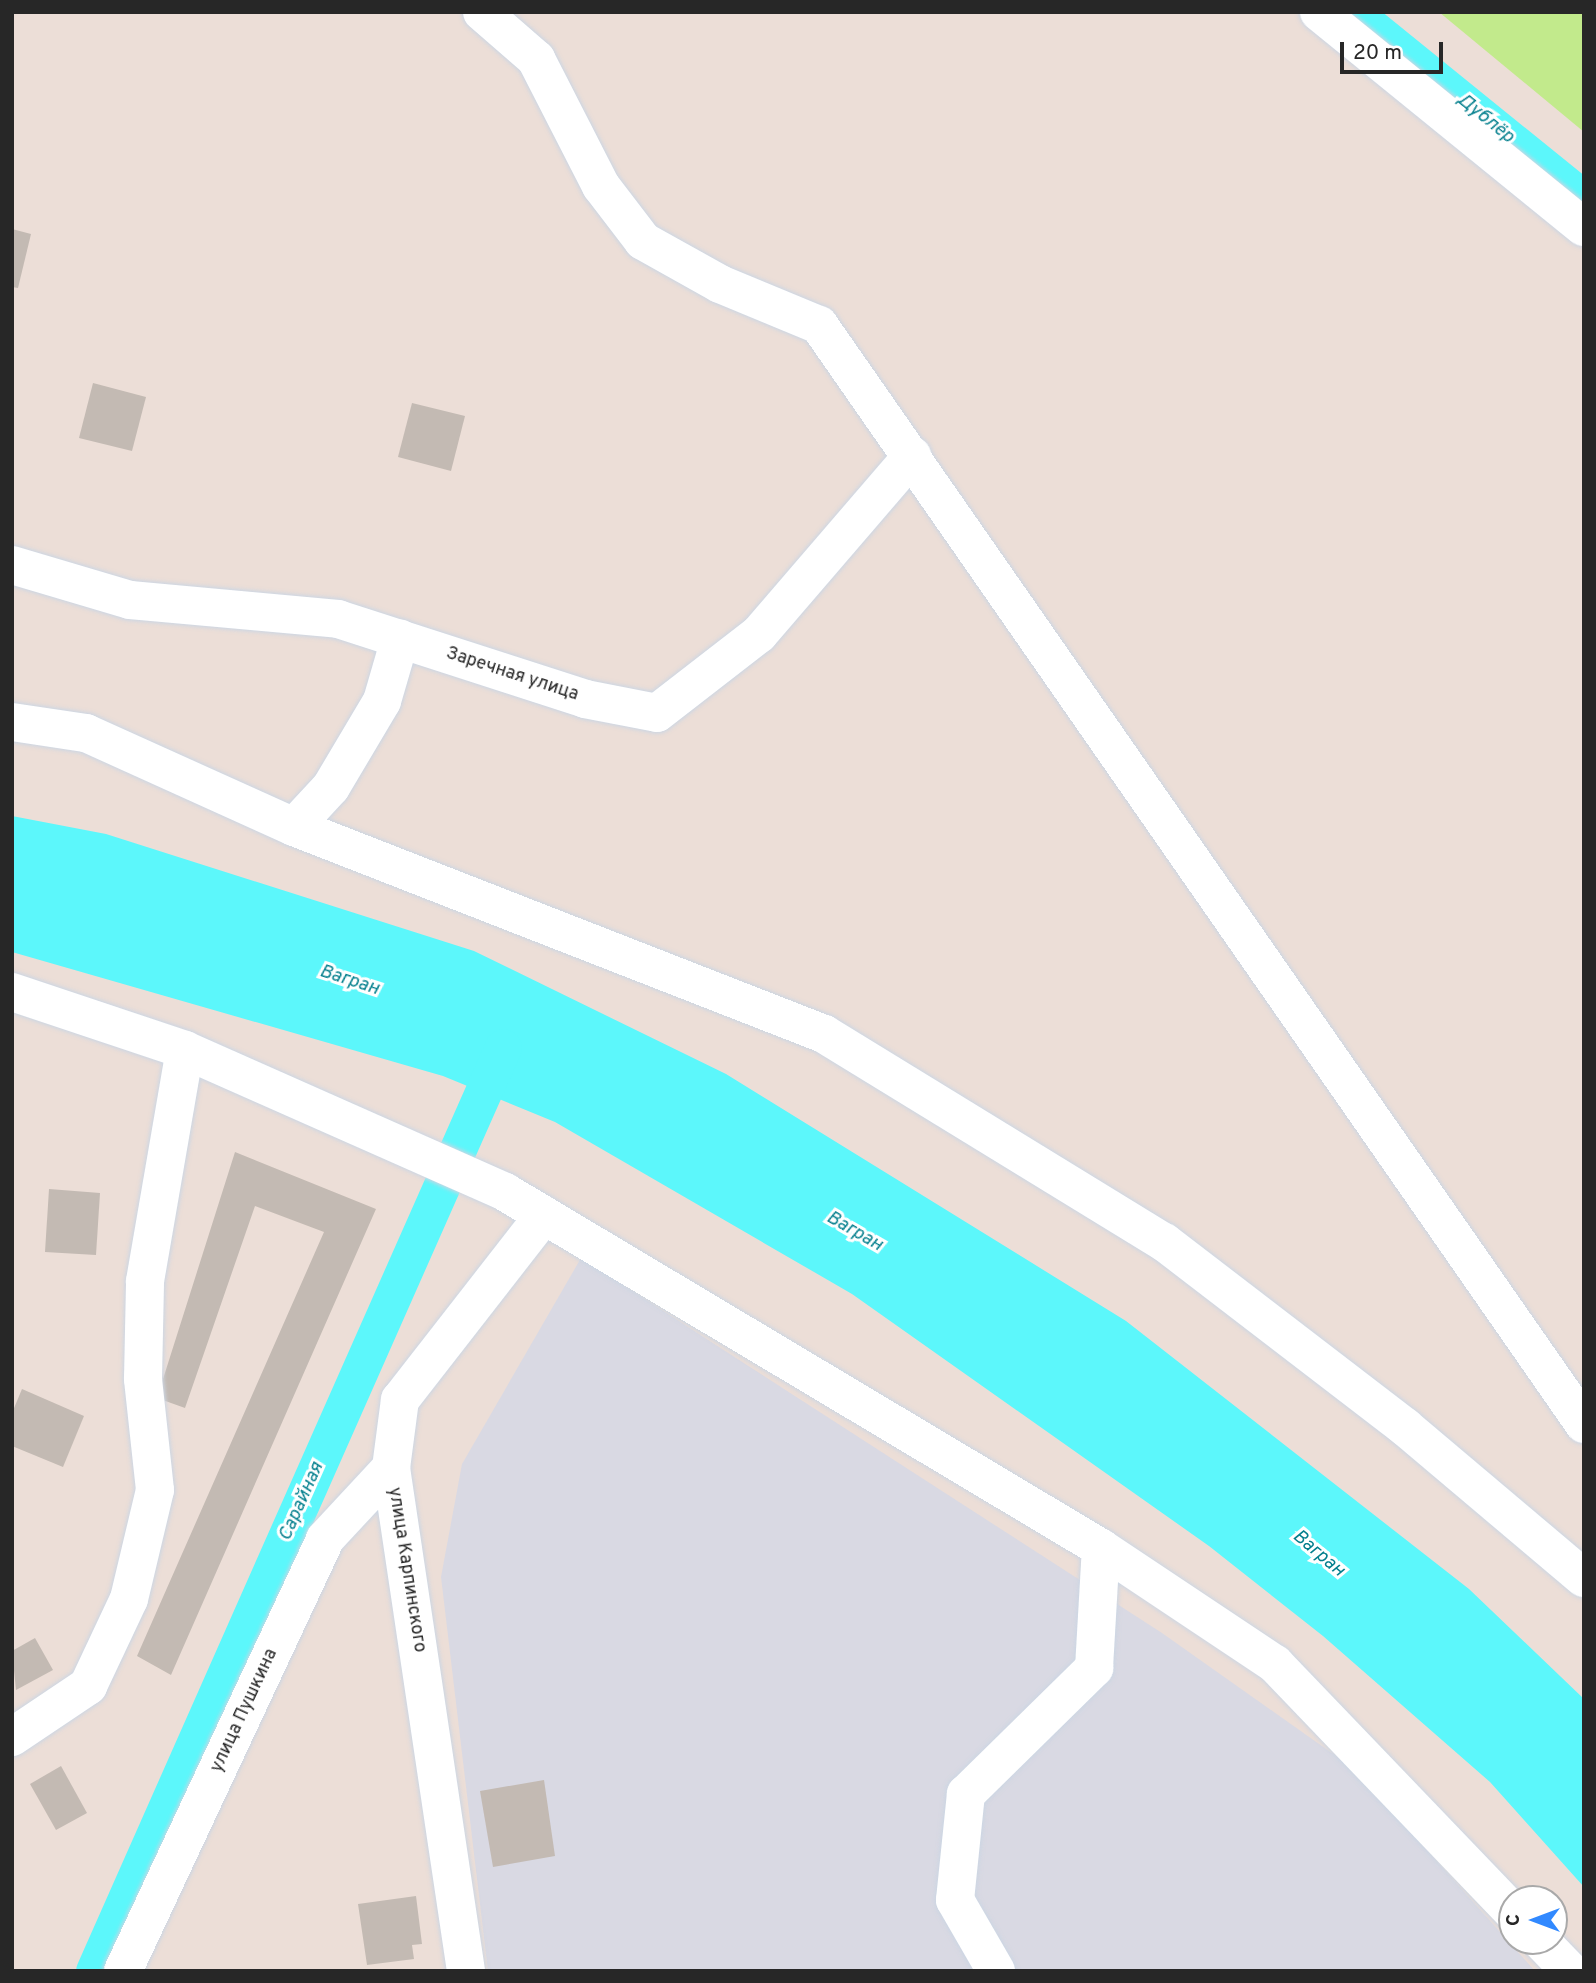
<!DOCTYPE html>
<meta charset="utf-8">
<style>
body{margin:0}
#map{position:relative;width:1596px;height:1983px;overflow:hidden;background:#ecded7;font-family:Overpass,sans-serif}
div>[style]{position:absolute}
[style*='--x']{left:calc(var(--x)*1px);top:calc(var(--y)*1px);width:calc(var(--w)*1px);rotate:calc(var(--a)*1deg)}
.industrial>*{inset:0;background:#d9d9e3}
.green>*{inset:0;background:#c2ea8c}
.water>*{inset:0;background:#5cf7fb}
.canal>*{height:37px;margin:-18.5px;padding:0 18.5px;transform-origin:18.5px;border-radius:18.5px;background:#5cf7fb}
.building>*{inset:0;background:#c3bab3}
.roads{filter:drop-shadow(0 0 2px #ccd6e3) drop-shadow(0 0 2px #ccd6e3)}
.minor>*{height:38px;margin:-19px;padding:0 19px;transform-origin:19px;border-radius:19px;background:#fff}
span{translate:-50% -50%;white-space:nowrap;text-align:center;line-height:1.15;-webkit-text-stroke:6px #fff;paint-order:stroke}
.street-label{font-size:18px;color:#272727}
.water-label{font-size:19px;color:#037f8d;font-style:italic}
.frame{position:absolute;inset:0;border:14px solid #272727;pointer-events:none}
.north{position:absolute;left:1498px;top:1885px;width:70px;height:70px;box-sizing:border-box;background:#fff;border:2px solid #a9a9a9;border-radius:50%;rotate:270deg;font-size:19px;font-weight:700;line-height:28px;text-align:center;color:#272727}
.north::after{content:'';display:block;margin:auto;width:24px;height:32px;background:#3189ff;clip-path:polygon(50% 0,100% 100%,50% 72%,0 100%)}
.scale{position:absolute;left:1340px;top:42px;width:103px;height:32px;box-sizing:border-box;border:4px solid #272727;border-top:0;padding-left:9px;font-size:21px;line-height:24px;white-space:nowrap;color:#272727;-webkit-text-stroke:5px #fff;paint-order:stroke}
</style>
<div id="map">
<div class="industrial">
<div style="clip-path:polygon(581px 1258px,1162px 1633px,1353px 1768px,1535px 1971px,488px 1971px,441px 1577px,462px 1464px)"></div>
</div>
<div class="green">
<div style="clip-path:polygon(1439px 12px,1584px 12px,1584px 132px)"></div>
</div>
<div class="water">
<div style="clip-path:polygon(12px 816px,106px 834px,474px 951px,726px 1074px,1126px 1321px,1469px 1589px,1584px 1699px,1584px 1887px,1490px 1782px,1323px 1636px,1209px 1546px,852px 1294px,555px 1122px,443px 1076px,12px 952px)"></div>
</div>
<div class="canal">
<div style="--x:1353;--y:12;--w:297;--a:39"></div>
<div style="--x:94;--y:1971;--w:1010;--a:-66.12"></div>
</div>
<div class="building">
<div style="clip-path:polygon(12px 229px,31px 234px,18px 288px,12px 287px)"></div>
<div style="clip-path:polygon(93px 383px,146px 397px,132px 451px,79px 438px)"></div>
<div style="clip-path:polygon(412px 403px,465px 416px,451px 471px,398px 457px)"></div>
<div style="clip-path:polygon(235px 1152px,376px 1209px,171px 1675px,137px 1656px,324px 1232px,255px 1206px,185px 1408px,157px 1398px)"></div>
<div style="clip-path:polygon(49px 1189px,100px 1193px,96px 1255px,45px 1252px)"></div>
<div style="clip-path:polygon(22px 1389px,84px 1416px,63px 1467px,12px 1446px,12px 1413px)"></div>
<div style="clip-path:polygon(35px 1638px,53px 1670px,16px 1690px,12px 1651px)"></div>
<div style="clip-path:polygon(61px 1766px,87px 1813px,56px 1830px,30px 1784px)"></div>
<div style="clip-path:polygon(544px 1780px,555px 1856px,493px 1867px,480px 1791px)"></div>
<div style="clip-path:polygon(416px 1896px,422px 1944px,412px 1945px,414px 1959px,367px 1965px,358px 1904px)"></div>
</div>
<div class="roads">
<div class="minor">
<div style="--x:482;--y:12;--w:72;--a:41"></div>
<div style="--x:536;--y:59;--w:143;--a:62.9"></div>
<div style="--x:601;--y:186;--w:69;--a:52.6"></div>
<div style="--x:643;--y:241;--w:88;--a:29.2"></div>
<div style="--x:720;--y:284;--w:107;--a:22.5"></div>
<div style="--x:819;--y:325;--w:1339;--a:55.16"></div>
<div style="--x:1319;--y:12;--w:341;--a:39.1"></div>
<div style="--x:12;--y:565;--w:123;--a:16.5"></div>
<div style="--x:130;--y:600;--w:209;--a:5.2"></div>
<div style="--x:338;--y:619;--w:260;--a:17.9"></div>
<div style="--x:585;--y:699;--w:73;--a:11"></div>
<div style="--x:657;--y:713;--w:129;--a:-37.8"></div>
<div style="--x:759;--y:634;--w:235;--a:-49.3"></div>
<div style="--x:12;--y:722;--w:75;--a:8.5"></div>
<div style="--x:86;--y:733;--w:228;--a:24.3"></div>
<div style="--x:294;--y:827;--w:569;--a:21.33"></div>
<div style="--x:824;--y:1034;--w:399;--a:31.5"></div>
<div style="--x:1164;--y:1242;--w:304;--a:37.5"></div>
<div style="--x:1405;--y:1427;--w:234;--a:40.2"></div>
<div style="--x:294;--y:827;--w:54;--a:-47.2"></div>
<div style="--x:331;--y:787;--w:100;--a:-59.3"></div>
<div style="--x:382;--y:701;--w:65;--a:-73.8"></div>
<div style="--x:12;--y:992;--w:182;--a:18.5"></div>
<div style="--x:185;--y:1050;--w:350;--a:23.9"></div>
<div style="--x:505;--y:1192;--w:694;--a:30.85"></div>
<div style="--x:1101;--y:1548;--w:209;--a:33.7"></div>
<div style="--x:1275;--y:1664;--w:342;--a:46.2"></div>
<div style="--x:12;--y:1737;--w:92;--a:-33.9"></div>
<div style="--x:88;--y:1686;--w:96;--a:-64.8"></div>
<div style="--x:129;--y:1599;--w:112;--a:-76.6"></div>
<div style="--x:155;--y:1490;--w:112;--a:-96.2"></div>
<div style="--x:143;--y:1379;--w:98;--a:-88.8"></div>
<div style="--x:145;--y:1281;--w:234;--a:-80.2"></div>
<div style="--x:1541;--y:1941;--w:42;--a:46"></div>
<div style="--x:123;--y:1971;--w:477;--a:-64.9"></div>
<div style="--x:325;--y:1539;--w:97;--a:-47.1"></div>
<div style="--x:466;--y:1971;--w:509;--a:-98.48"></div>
<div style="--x:391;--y:1468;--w:69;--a:-82.5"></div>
<div style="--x:400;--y:1400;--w:234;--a:-52.1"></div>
<div style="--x:996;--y:1971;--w:82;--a:-120"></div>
<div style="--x:955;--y:1900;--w:107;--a:-84.1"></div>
<div style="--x:966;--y:1794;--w:180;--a:-44.5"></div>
<div style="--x:1094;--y:1668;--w:120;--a:-86.7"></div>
</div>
</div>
<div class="street-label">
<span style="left:512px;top:675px;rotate:18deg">Заречная улица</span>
<span style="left:406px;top:1570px;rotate:81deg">улица Карпинского</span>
<span style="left:245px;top:1711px;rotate:-65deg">улица Пушкина</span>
</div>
<div class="water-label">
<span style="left:1485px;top:119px;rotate:39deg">Дублёр</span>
<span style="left:349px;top:981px;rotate:18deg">Вагран</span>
<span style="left:854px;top:1232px;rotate:30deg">Вагран</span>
<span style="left:302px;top:1502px;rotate:-66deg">Сарайная</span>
<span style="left:1318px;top:1554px;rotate:40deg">Вагран</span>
</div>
<div class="frame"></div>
<div class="north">С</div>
<div class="scale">20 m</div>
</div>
